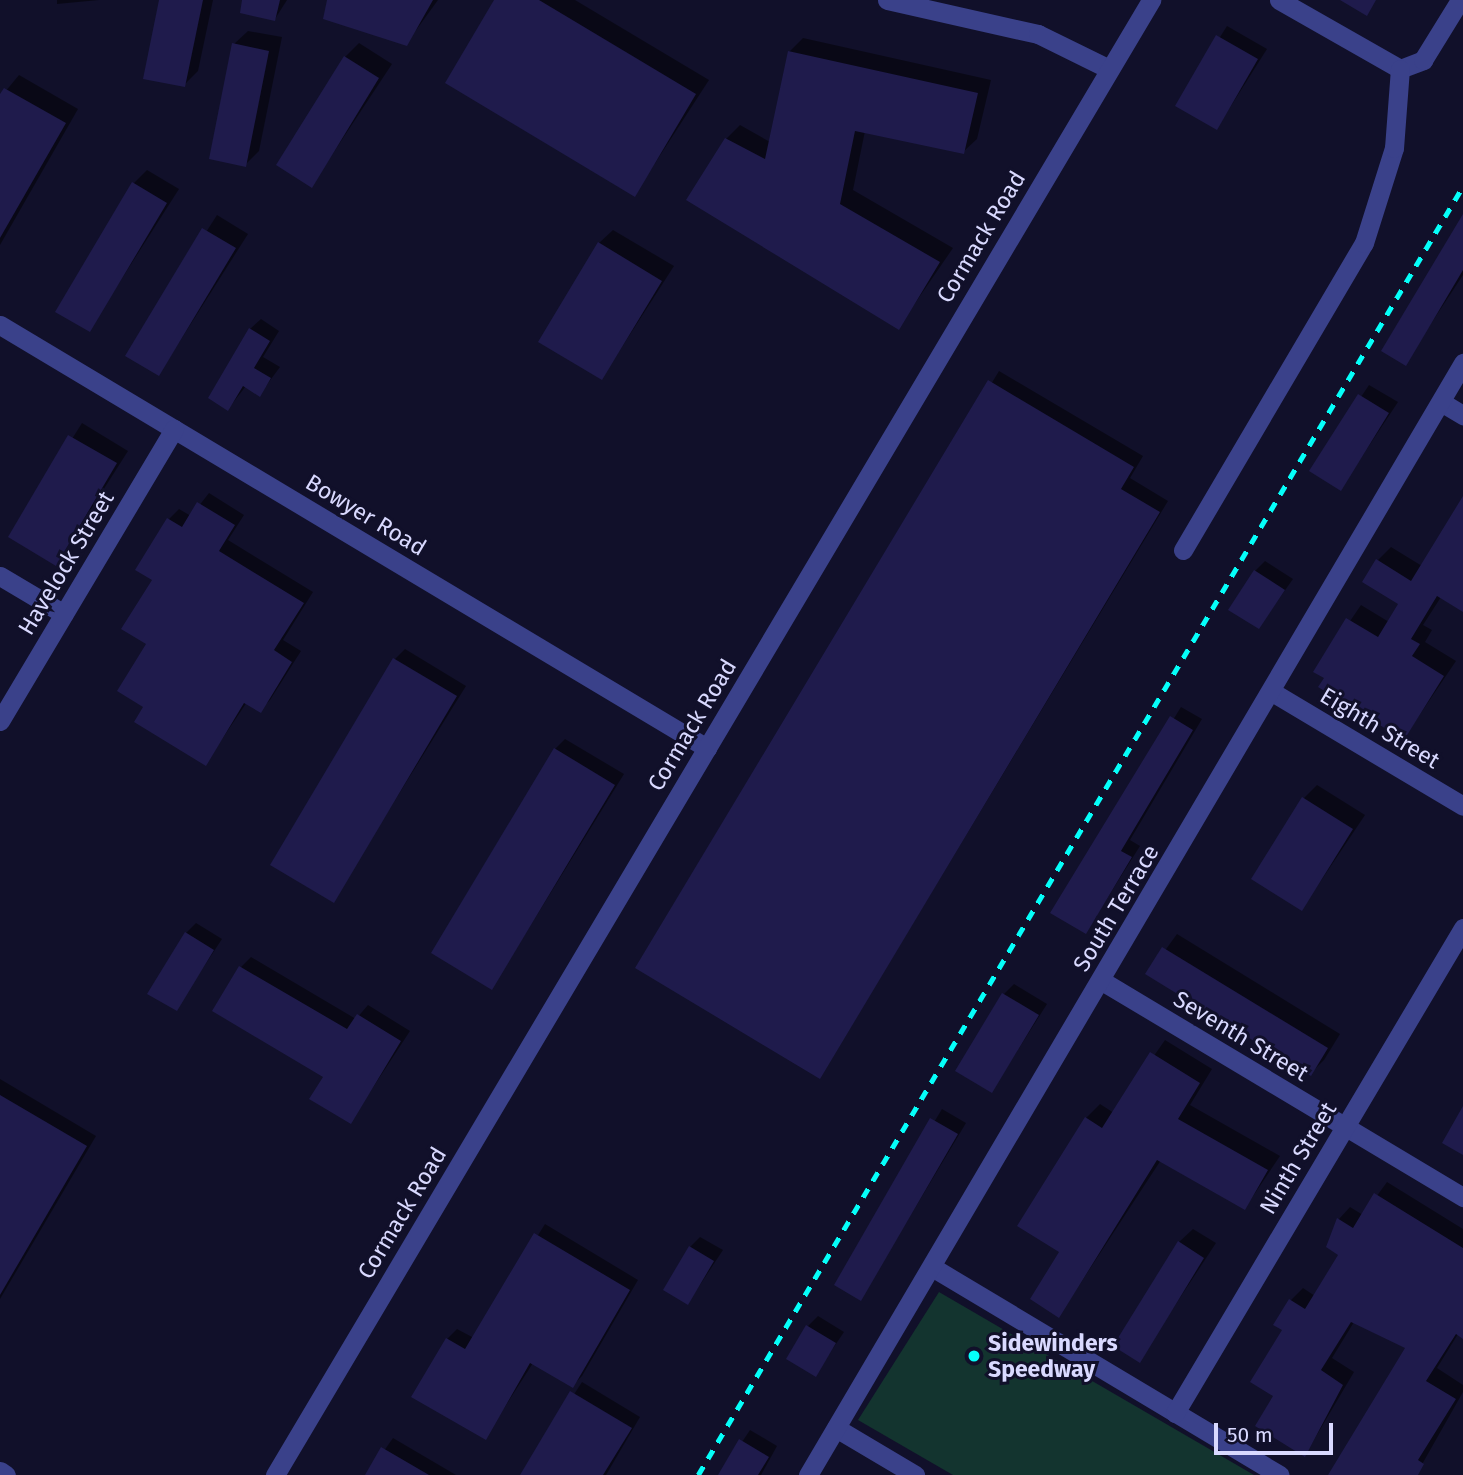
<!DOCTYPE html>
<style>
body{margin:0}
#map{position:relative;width:1463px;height:1475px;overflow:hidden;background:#11102a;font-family:"Fira Sans",sans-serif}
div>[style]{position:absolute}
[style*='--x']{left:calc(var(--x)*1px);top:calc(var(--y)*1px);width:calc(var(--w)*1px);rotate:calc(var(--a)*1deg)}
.green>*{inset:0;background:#13342f}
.shadow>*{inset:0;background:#0007}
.building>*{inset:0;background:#1f1b4c}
.minor>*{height:19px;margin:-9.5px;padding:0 9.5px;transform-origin:9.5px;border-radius:9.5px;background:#3a418a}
.rail>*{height:4.5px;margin-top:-2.25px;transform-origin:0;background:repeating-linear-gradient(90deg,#05fffa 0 10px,transparent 0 19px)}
.dots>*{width:19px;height:19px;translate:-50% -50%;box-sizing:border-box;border:4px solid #11102a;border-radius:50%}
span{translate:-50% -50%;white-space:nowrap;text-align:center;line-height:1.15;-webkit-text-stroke:6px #11102a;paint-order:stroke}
.street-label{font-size:23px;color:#d9d9ff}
.poi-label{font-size:23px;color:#d9d9ff;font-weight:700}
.left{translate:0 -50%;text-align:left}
.scale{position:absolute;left:1214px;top:1423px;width:119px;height:32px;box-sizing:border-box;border:4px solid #d9d9ff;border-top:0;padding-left:9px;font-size:21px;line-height:24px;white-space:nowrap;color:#d9d9ff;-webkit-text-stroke:5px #11102a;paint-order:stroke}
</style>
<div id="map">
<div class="green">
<div style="clip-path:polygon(939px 1292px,1254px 1475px,953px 1475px,858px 1420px)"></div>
</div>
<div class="shadow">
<div style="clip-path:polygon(57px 0,99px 0,57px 4px)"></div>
<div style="clip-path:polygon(161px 0,213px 0,198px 71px,184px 85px)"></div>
<div style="clip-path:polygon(244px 0,287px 0,275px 19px)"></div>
<div style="clip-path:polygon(329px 0,438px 0,406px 44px)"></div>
<div style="clip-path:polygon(496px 0,575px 0,709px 80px,635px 194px)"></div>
<div style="clip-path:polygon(1227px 26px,1267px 49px,1217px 128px,1177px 105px)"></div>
<div style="clip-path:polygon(248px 31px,282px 37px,259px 151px,245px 165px,234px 44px)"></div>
<div style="clip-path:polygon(803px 38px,991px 80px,977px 139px,963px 152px,865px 131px,853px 190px,953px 248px,898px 328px,726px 139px,740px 125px,770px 142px,789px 52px)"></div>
<div style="clip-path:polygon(359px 43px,392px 64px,312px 185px,345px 57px)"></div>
<div style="clip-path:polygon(19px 75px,78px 109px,0 245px,0 98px)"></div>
<div style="clip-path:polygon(147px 170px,179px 189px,89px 330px,134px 183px)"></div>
<div style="clip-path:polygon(217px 215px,248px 234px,159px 374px,127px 356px)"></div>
<div style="clip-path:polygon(1463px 218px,1463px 275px,1405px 363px)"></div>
<div style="clip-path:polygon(613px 230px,674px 266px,602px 378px,599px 243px)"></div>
<div style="clip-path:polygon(261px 319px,279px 331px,263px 357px,280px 367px,260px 394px,246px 386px,228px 409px,250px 329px)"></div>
<div style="clip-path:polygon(999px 371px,1143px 456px,1130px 478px,1168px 501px,820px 1077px,638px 968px)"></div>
<div style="clip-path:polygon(1369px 385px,1398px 402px,1341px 488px,1312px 470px)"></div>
<div style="clip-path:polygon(82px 423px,128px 451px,56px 564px,11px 536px)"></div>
<div style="clip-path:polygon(209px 493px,244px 515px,228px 540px,313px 592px,283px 640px,301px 651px,270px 700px,260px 710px,247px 702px,206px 763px,145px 706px,154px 579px,138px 569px,169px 519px,179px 509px,191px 516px)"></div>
<div style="clip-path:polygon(1463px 500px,1463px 610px,1441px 597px,1423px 625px,1432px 630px,1425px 642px,1456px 661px,1404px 738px,1316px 671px,1361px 605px,1389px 622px,1400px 603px,1378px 560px,1391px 547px,1422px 566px)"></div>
<div style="clip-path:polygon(1265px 561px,1293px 579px,1259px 627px,1255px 571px)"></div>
<div style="clip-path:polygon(405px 649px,466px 686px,333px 900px,395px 659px)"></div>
<div style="clip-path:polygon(1181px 707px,1202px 719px,1130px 840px,1140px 846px,1086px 932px,1053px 913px)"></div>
<div style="clip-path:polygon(565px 739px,624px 774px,492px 988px,555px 749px)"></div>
<div style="clip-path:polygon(1317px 785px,1365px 815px,1302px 909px,1303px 799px)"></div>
<div style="clip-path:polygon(196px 923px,222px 939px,176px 1009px,186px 933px)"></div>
<div style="clip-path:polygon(1177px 934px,1340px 1034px,1324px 1060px,1310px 1074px,1148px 974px)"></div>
<div style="clip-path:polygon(251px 957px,356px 1019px,368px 1005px,410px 1031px,351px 1121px,325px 1076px,241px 967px)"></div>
<div style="clip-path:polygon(1014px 984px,1047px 1004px,992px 1091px,1004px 994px)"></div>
<div style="clip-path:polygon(1165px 1040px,1212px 1069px,1190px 1105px,1280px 1156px,1245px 1208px,1161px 1160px,1059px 1316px,1061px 1251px,1086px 1118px,1100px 1104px,1114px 1113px)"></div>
<div style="clip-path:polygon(0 1079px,96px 1136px,0 1299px)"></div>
<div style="clip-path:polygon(942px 1109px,966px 1123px,861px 1298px,836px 1284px)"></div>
<div style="clip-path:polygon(1387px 1182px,1463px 1229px,1463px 1337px,1458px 1334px,1437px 1368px,1463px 1385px,1463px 1392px,1416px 1475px,1339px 1475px,1408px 1347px,1354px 1322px,1332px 1358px,1354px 1372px,1305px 1455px,1275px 1396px,1285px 1330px,1291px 1300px,1303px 1288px,1315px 1296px,1341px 1254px,1329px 1247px,1339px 1219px,1350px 1207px,1363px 1215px)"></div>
<div style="clip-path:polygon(545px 1224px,638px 1280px,582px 1376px,572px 1386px,533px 1363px,485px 1438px,447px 1339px,457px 1329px,474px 1338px)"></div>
<div style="clip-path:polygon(1193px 1229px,1216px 1243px,1139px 1360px,1179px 1242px)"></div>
<div style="clip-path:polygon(700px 1237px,723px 1250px,688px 1303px,690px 1247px)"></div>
<div style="clip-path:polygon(818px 1316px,844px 1332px,815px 1375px,808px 1326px)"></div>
<div style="clip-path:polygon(582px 1382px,640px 1417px,606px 1475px,522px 1475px)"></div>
<div style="clip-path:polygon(750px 1430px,777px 1446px,761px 1475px,720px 1475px)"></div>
<div style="clip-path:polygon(393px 1438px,456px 1475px,367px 1475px)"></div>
</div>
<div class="building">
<div style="clip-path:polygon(159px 0,203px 0,185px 87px,143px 79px)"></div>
<div style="clip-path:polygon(242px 0,280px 0,275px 21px,240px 13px)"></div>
<div style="clip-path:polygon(327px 0,433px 0,407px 46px,323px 19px)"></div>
<div style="clip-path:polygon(494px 0,539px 0,696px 94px,635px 197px,445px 83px)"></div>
<div style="clip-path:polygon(1340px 0,1376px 0,1367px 16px)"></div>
<div style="clip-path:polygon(1216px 35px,1258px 59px,1217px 130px,1175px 106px)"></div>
<div style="clip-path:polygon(232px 43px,269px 51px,246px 167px,209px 159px)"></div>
<div style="clip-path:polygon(788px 51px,978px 93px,964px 154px,855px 131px,840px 204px,940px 262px,899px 330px,686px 200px,725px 138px,765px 159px)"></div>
<div style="clip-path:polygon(344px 56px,379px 78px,312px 188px,276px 165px)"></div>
<div style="clip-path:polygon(4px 88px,66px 123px,0 238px,0 94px)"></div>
<div style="clip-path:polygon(132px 182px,167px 203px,90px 332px,55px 312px)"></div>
<div style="clip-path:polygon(1463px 214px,1463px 270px,1406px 366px,1381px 351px)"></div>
<div style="clip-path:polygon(202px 228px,236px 248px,159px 376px,125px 356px)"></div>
<div style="clip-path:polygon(598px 242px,662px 281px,602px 380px,538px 342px)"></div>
<div style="clip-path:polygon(249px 328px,270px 341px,254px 368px,271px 378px,260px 397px,243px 386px,228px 411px,208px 398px)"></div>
<div style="clip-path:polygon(988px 380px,1134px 467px,1121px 489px,1160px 512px,820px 1079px,635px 968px)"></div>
<div style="clip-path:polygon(1358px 394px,1389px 413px,1341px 491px,1309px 471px)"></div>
<div style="clip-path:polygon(68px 435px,117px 463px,56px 566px,8px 537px)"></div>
<div style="clip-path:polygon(1463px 496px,1463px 612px,1437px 596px,1411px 639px,1420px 644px,1412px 656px,1444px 676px,1404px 740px,1318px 687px,1324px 678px,1313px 672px,1346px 618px,1378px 637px,1398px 604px,1362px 582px,1376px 559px,1411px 581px)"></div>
<div style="clip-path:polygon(197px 502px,235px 525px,219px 551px,304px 603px,274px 650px,292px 662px,261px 713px,244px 703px,206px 766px,134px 722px,143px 707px,117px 691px,146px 644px,121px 629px,152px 580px,135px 570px,167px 518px,182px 527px)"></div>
<div style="clip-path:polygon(1254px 570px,1285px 590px,1259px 629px,1228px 610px)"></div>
<div style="clip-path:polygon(393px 658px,457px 696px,334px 903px,270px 865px)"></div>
<div style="clip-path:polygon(1170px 716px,1193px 730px,1121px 851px,1132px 857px,1086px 934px,1050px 913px)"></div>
<div style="clip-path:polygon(554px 748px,615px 785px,492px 990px,431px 953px)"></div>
<div style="clip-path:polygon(1302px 797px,1353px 829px,1302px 911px,1251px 879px)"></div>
<div style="clip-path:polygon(185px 932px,214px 950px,177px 1011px,147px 994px)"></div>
<div style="clip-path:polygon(1162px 947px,1328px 1048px,1311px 1076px,1145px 974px)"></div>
<div style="clip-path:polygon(239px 966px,347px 1029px,357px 1014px,401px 1041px,351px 1124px,309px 1099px,323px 1077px,212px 1011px)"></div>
<div style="clip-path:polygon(1002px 993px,1039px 1015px,992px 1093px,955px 1071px)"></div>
<div style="clip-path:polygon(1150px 1052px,1200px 1083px,1178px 1119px,1268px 1170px,1245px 1210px,1157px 1160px,1059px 1318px,1030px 1299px,1059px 1252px,1017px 1226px,1085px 1117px,1102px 1128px)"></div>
<div style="clip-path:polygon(0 1095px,87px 1146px,0 1295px)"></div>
<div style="clip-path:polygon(1463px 1106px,1463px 1155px,1442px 1143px)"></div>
<div style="clip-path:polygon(930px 1118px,958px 1134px,861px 1301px,834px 1285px)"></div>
<div style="clip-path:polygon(1374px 1193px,1463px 1248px,1463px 1339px,1456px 1334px,1426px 1381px,1456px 1399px,1418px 1460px,1424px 1464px,1418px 1475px,1328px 1475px,1405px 1348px,1351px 1322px,1321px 1370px,1343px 1385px,1305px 1457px,1255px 1426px,1273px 1396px,1250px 1382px,1282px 1330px,1273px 1325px,1289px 1299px,1305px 1309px,1338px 1255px,1326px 1247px,1337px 1218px,1353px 1228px)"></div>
<div style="clip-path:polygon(534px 1233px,630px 1290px,573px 1388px,530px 1363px,486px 1440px,411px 1397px,446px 1338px,465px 1349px)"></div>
<div style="clip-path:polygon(1178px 1241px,1204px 1258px,1140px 1363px,1113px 1346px)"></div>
<div style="clip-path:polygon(689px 1246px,714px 1261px,688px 1305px,663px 1290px)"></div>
<div style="clip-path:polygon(806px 1325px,836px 1343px,816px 1377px,786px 1359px)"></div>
<div style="clip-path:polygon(570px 1391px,632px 1428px,603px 1475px,520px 1475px)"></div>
<div style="clip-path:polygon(739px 1439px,769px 1457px,758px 1475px,718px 1475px)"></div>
<div style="clip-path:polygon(381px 1447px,429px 1475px,365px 1475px)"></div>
</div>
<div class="minor">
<div style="--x:887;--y:0;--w:155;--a:12.7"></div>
<div style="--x:1038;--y:34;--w:79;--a:26.2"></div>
<div style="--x:1279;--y:0;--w:139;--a:29.7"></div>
<div style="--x:1400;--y:69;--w:25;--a:-21"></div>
<div style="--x:1423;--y:60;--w:70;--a:-58.3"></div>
<div style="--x:0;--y:325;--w:824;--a:30.89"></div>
<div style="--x:1441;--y:402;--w:26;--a:31"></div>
<div style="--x:1183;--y:550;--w:356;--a:-59.5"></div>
<div style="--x:1364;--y:243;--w:100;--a:-72.5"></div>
<div style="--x:1394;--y:148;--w:79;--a:-85.7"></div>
<div style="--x:0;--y:576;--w:74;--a:30.7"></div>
<div style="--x:1272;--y:692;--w:222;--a:30.8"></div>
<div style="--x:0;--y:721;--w:340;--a:-59.2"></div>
<div style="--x:1102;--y:981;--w:421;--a:30.9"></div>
<div style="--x:932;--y:1267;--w:405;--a:30.9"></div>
<div style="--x:1175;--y:1413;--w:564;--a:-59.3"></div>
<div style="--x:836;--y:1428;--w:92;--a:30.7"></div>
<div style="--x:0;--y:1471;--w:7;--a:34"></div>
<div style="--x:275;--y:1475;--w:1716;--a:-59.29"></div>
<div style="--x:808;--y:1475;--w:1291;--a:-59.5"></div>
</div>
<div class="rail">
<div style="--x:698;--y:1475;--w:1499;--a:-59.31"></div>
</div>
<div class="dots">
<div style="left:974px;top:1356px;background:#05fffa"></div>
</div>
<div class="street-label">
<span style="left:981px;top:237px;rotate:-59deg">Cormack Road</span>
<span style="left:366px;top:515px;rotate:31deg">Bowyer Road</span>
<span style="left:66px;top:563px;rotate:-59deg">Havelock Street</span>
<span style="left:692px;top:725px;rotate:-59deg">Cormack Road</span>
<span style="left:1380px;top:728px;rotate:31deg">Eighth Street</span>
<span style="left:1116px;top:908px;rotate:-59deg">South Terrace</span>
<span style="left:1241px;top:1036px;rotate:31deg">Seventh Street</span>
<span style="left:1298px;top:1158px;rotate:-59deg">Ninth Street</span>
<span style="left:402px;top:1213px;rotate:-59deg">Cormack Road</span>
</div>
<div class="poi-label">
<span class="left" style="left:988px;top:1356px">Sidewinders<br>Speedway</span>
</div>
<div class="scale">50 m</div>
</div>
